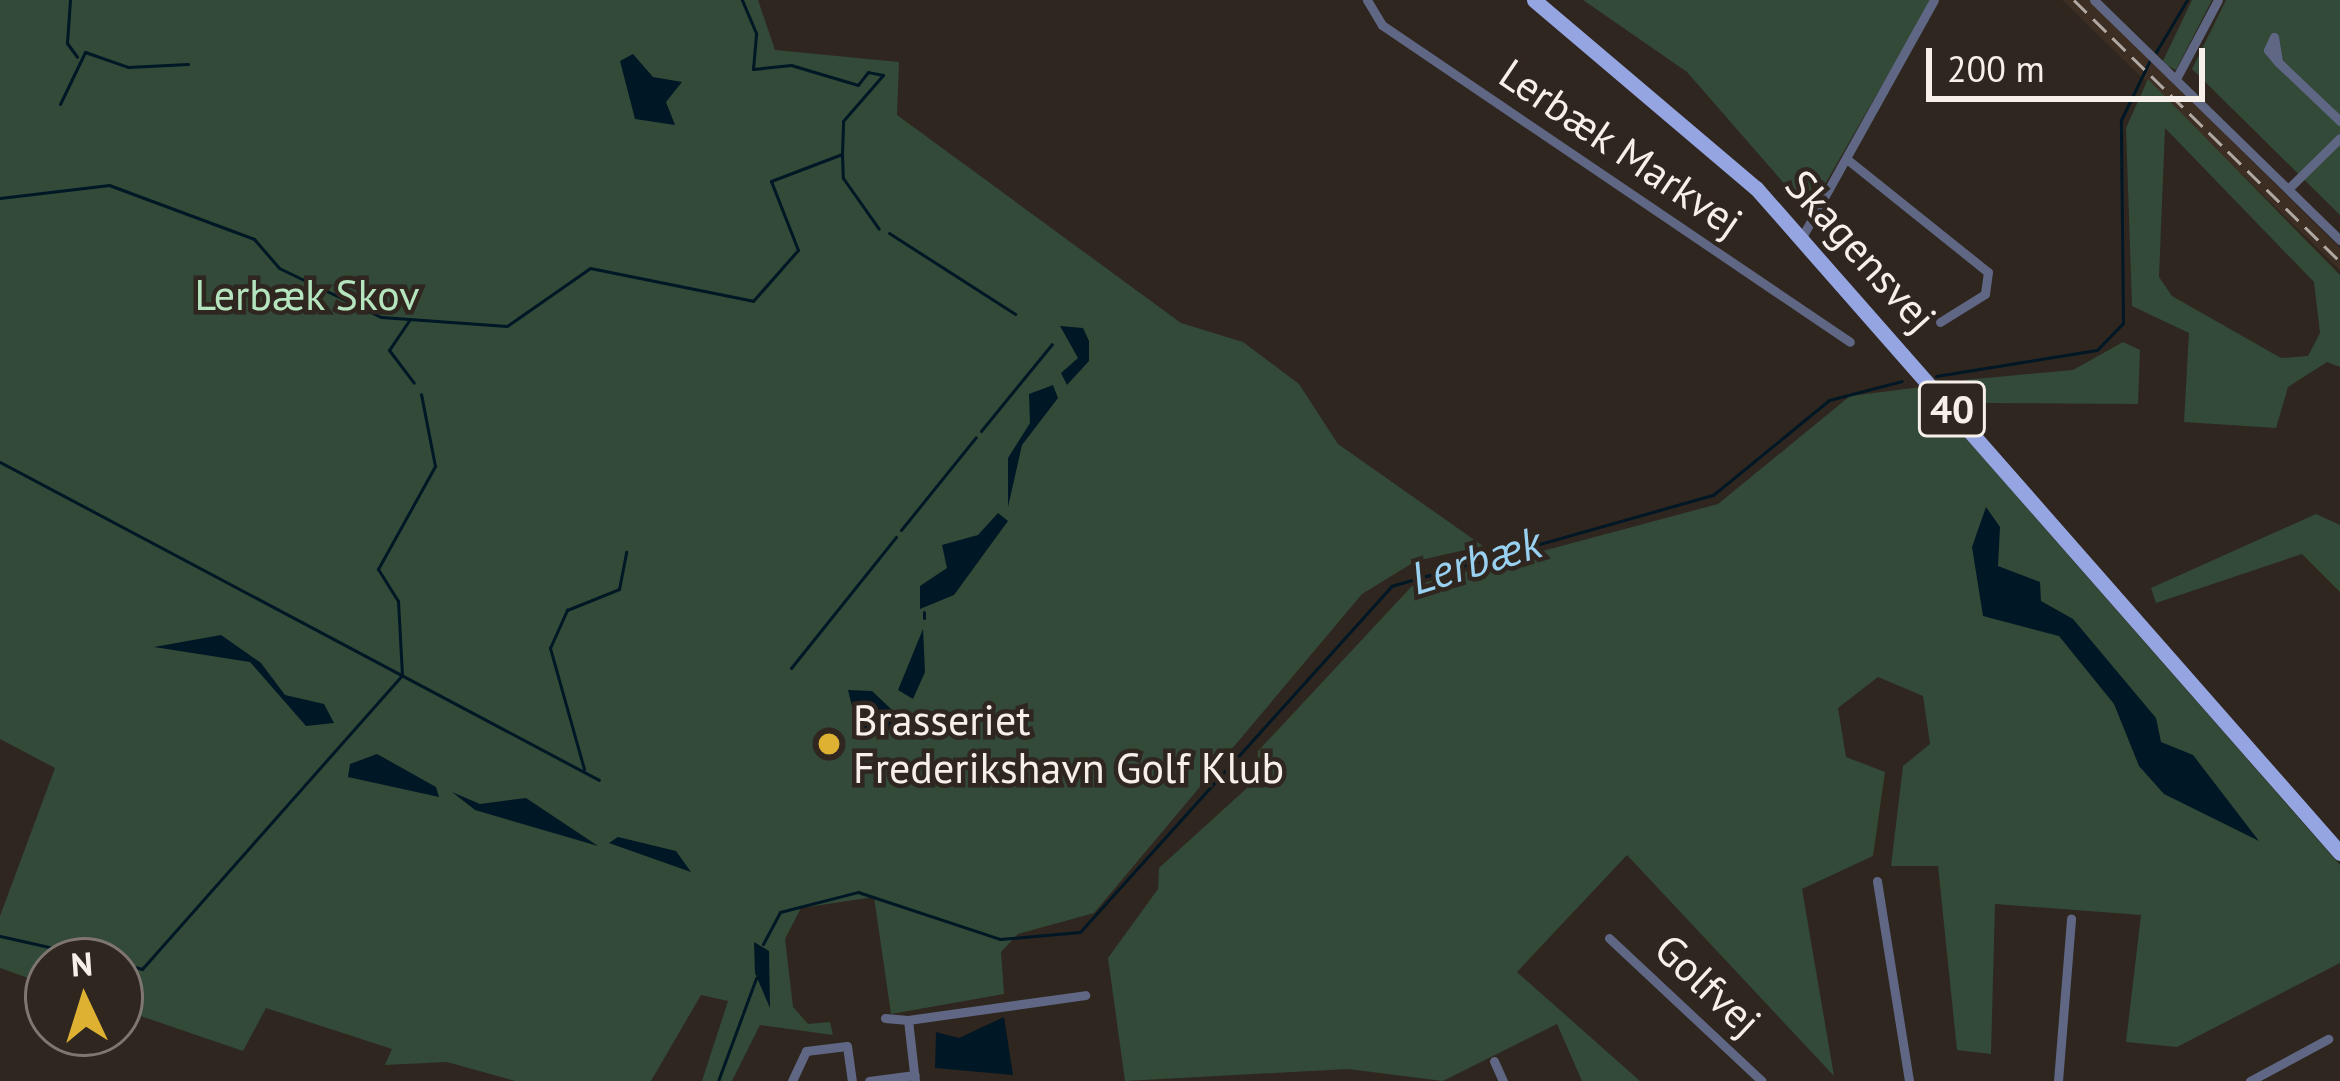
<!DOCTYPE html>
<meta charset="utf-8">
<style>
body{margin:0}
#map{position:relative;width:2340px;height:1081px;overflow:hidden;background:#2f261f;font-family:"PT Sans",sans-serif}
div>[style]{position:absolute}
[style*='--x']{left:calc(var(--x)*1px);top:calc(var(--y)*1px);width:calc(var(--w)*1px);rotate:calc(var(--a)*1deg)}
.built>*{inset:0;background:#3d2e23}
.green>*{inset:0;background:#324a37}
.water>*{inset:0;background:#001725}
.stream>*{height:3px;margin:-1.5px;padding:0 1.5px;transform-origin:1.5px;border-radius:1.5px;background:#001725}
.minor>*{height:9px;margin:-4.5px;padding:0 4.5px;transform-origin:4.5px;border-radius:4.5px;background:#5f6784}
.primary>*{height:15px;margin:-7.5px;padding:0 7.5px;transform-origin:7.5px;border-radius:7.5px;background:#95a5e1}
.rail>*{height:3px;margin-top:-1.5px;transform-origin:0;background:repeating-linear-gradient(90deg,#b0a8a2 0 18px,transparent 0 27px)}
.dots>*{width:33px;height:33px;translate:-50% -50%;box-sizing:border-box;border:6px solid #2f261f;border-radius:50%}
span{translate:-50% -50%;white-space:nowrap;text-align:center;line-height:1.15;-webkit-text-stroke:9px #2f261f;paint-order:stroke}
.shield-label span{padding:3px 9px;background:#2f261f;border:3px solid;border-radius:9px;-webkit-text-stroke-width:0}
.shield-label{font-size:39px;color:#f6efea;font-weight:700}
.street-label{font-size:42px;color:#f6efea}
.park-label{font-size:42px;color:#b4e5be}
.poi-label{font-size:42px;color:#f6efea}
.left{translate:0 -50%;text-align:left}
.water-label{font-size:45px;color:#98d1f1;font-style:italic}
.north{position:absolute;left:24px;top:937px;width:120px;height:120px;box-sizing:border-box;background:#2f261f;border:3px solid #7f7670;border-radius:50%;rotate:356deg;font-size:33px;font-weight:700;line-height:48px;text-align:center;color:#f6efea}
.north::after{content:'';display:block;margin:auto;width:42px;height:54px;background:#deb133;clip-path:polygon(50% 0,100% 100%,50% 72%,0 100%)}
.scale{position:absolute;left:1926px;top:48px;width:279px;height:54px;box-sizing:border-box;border:6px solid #f6efea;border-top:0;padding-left:15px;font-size:36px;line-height:42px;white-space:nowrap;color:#f6efea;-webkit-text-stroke:9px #2f261f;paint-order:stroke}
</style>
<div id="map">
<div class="built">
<div style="clip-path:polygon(2062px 0,2089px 0,2340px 248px,2340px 270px)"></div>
</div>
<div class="green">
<div style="clip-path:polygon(0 0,758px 0,775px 50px,899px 62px,897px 115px,1181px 323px,1243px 342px,1299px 384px,1338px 444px,1483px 546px,1416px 561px,1362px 594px,1094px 913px,1018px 934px,1001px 952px,1004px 994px,891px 1014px,874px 897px,801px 908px,785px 939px,793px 1007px,808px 1024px,830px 1022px,833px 1035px,760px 1025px,732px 1081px,702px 1081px,728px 1001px,701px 995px,651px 1081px,515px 1081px,447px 1062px,385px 1065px,392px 1049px,266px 1008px,243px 1051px,120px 1009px,120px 961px,48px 961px,48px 985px,0 968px,0 916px,55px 768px,0 739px)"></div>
<div style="clip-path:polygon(1583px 0,1931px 0,1809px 212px,1687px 72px)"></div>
<div style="clip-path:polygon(2192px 0,2212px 0,2176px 70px,2162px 63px)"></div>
<div style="clip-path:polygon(2226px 0,2340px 0,2340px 215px,2192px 69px)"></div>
<div style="clip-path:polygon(evenodd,2148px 79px,2340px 275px,2340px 367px,2327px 362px,2288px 387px,2276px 428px,2184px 422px,2189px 333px,2132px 306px,2126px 128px,2148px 79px,2165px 128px,2314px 282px,2320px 333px,2308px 356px,2281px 358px,2172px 296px,2159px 277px,2165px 128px)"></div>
<div style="clip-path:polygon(2123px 342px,2140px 350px,2138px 404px,1983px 403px,1964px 380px,2073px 370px)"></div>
<div style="clip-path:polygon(1921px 387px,2340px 865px,2340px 963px,2177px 1047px,2126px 1042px,2141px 915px,1995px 904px,1991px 1054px,1957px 1050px,1938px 866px,1891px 866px,1903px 766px,1930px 744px,1923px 696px,1878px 677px,1838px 708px,1846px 757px,1885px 772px,1873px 856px,1802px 889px,1834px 1076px,1627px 855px,1517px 972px,1640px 1081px,1582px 1081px,1557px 1024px,1443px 1081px,1348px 1069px,1125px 1081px,1108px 958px,1158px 889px,1159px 868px,1258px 778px,1258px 751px,1412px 586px,1718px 504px,1850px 396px)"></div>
<div style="clip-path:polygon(2316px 514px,2340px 525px,2340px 592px,2302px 554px,2156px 603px,2151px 588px)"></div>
</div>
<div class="water">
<div style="clip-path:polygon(633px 54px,653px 77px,682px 82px,666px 102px,675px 125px,635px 119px,620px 61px)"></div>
<div style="clip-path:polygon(1060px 326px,1083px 328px,1089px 341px,1089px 361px,1067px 385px,1061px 373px,1078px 358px)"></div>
<div style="clip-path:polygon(1053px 385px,1058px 398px,1022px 445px,1008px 507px,1008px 458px,1030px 423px,1029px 394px)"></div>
<div style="clip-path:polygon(1986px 507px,2000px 527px,1998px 566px,2040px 582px,2041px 601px,2073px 619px,2156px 718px,2161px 742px,2193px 755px,2259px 841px,2164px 794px,2139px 766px,2114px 704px,2059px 636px,1983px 616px,1972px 547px)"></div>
<div style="clip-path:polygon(998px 513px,1008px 521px,954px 595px,920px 609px,920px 586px,947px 568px,942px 545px,978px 535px)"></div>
<div style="clip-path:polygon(923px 629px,925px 672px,913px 699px,898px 690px)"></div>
<div style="clip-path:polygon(221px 635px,261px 663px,285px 695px,324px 704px,334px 723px,306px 726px,250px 662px,154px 647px)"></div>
<div style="clip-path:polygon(848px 690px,872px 691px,908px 725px,860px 739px)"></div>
<div style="clip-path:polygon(377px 754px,436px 787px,439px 797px,348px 777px,350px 764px)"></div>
<div style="clip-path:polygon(452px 792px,480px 804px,526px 798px,598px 846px,475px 810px)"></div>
<div style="clip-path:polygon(618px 837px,676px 851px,691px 872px,609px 843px)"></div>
<div style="clip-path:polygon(754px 942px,769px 951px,770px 1008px,755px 973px)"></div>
<div style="clip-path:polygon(1004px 1017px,1013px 1075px,935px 1068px,936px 1032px,959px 1038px)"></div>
</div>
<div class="stream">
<div style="--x:70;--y:0;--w:43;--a:94"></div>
<div style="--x:67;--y:43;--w:17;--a:54"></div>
<div style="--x:2156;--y:52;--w:61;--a:-59.2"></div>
<div style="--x:60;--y:104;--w:58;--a:-64.3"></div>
<div style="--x:85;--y:52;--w:46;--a:19.2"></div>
<div style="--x:128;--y:67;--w:60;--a:-2.9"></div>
<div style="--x:842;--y:154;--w:24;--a:88"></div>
<div style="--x:843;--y:178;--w:62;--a:54.8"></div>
<div style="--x:0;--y:198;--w:110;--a:-6.8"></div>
<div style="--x:109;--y:185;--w:155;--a:20.4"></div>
<div style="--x:254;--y:239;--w:38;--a:49"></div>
<div style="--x:279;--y:268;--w:113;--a:25.7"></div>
<div style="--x:381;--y:317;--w:126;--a:4.1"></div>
<div style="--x:507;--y:326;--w:101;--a:-34.9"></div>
<div style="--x:590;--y:268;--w:166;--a:11.4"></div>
<div style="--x:753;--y:301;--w:68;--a:-48.6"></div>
<div style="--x:798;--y:250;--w:74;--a:-111.4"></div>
<div style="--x:771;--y:181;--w:76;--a:-20.8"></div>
<div style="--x:842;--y:154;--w:33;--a:-88"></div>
<div style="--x:843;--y:121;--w:61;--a:-49"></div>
<div style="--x:883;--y:75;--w:15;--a:-169"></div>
<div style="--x:868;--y:72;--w:16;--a:128"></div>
<div style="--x:858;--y:85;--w:70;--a:-163.4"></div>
<div style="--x:791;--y:65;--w:38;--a:174"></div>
<div style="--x:753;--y:69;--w:36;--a:-85"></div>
<div style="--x:756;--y:33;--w:36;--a:-113"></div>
<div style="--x:889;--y:233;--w:150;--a:32.7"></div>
<div style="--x:410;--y:319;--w:37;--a:124"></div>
<div style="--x:389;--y:350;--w:41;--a:52.9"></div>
<div style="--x:1936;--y:376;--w:163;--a:-9.2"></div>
<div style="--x:2097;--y:350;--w:37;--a:-46"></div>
<div style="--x:2123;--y:323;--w:203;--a:-90.6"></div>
<div style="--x:2121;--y:120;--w:67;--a:-64.2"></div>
<div style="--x:981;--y:431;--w:112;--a:-50.8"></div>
<div style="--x:0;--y:462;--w:678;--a:27.96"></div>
<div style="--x:901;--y:530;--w:119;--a:-51.1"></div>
<div style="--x:924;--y:618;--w:6;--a:-90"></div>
<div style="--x:791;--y:668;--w:168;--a:-51.3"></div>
<div style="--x:584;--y:769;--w:126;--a:-105.7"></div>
<div style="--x:550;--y:648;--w:42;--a:-65.9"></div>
<div style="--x:567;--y:610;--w:56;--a:-22"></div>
<div style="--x:619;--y:589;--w:38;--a:-79"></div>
<div style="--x:0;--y:936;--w:114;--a:12.7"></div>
<div style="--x:763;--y:944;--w:36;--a:-62"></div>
<div style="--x:780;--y:912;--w:81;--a:-14.4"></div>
<div style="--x:858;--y:892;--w:150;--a:18.3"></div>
<div style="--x:1000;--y:939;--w:80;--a:-5"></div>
<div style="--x:1080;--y:932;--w:465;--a:-48"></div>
<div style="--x:1391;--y:586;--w:335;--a:-15.8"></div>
<div style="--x:1713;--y:495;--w:150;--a:-39.3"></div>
<div style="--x:1829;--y:400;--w:75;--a:-14.6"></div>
<div style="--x:120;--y:963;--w:23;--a:15"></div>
<div style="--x:142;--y:969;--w:392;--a:-48.5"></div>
<div style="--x:402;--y:675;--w:74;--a:-93.1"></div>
<div style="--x:398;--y:601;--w:38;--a:-122"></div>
<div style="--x:378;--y:569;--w:118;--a:-61"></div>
<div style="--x:435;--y:466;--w:73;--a:-101"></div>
<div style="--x:718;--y:1081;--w:110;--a:-69.7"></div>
</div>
<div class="minor">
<div style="--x:1367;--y:0;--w:29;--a:59"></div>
<div style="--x:1382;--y:25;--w:565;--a:34.11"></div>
<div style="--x:2094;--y:0;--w:344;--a:44.3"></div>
<div style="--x:2278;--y:62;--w:25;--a:-99"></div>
<div style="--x:2274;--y:37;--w:14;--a:115"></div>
<div style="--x:2268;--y:50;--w:16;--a:50"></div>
<div style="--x:2278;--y:62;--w:86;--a:43.6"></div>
<div style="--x:2177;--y:77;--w:87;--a:-62"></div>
<div style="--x:1848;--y:160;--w:179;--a:38.7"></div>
<div style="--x:1988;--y:272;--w:22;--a:98"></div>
<div style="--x:1985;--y:294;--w:53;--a:148.1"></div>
<div style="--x:2289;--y:188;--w:71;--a:-44.4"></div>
<div style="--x:1802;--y:237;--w:271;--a:-60.9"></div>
<div style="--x:1877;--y:881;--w:203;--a:80.9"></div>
<div style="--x:1609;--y:938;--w:209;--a:43.1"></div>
<div style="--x:885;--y:1018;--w:23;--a:5"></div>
<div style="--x:908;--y:1020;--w:61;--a:83.5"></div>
<div style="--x:908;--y:1020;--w:179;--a:-8"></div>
<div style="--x:1494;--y:1061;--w:22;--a:66"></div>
<div style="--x:792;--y:1081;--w:33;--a:-65"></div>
<div style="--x:806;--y:1051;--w:41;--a:-7"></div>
<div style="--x:847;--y:1046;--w:35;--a:82"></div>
<div style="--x:869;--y:1081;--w:46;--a:-7.4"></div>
<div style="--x:2058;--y:1081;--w:163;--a:-85.4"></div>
<div style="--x:2250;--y:1081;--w:89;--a:-28.3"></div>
</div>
<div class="primary">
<div style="--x:1534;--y:0;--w:291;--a:40.3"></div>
<div style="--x:1756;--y:188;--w:885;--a:48.71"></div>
</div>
<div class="rail">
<div style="--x:2074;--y:0;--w:373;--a:44.5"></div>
</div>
<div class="dots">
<div style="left:829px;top:744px;background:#deb133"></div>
</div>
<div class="shield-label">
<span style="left:1952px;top:409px">40</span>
</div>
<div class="street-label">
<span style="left:1621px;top:148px;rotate:34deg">Lerbæk Markvej</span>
<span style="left:1861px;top:251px;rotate:48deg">Skagensvej</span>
<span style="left:1708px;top:985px;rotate:43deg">Golfvej</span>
</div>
<div class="park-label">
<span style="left:307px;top:295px">Lerbæk Skov</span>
</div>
<div class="poi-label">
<span class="left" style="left:853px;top:744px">Brasseriet<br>Frederikshavn Golf Klub</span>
</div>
<div class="water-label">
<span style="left:1476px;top:560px;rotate:-17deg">Lerbæk</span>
</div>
<div class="north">N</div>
<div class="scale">200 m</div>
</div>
